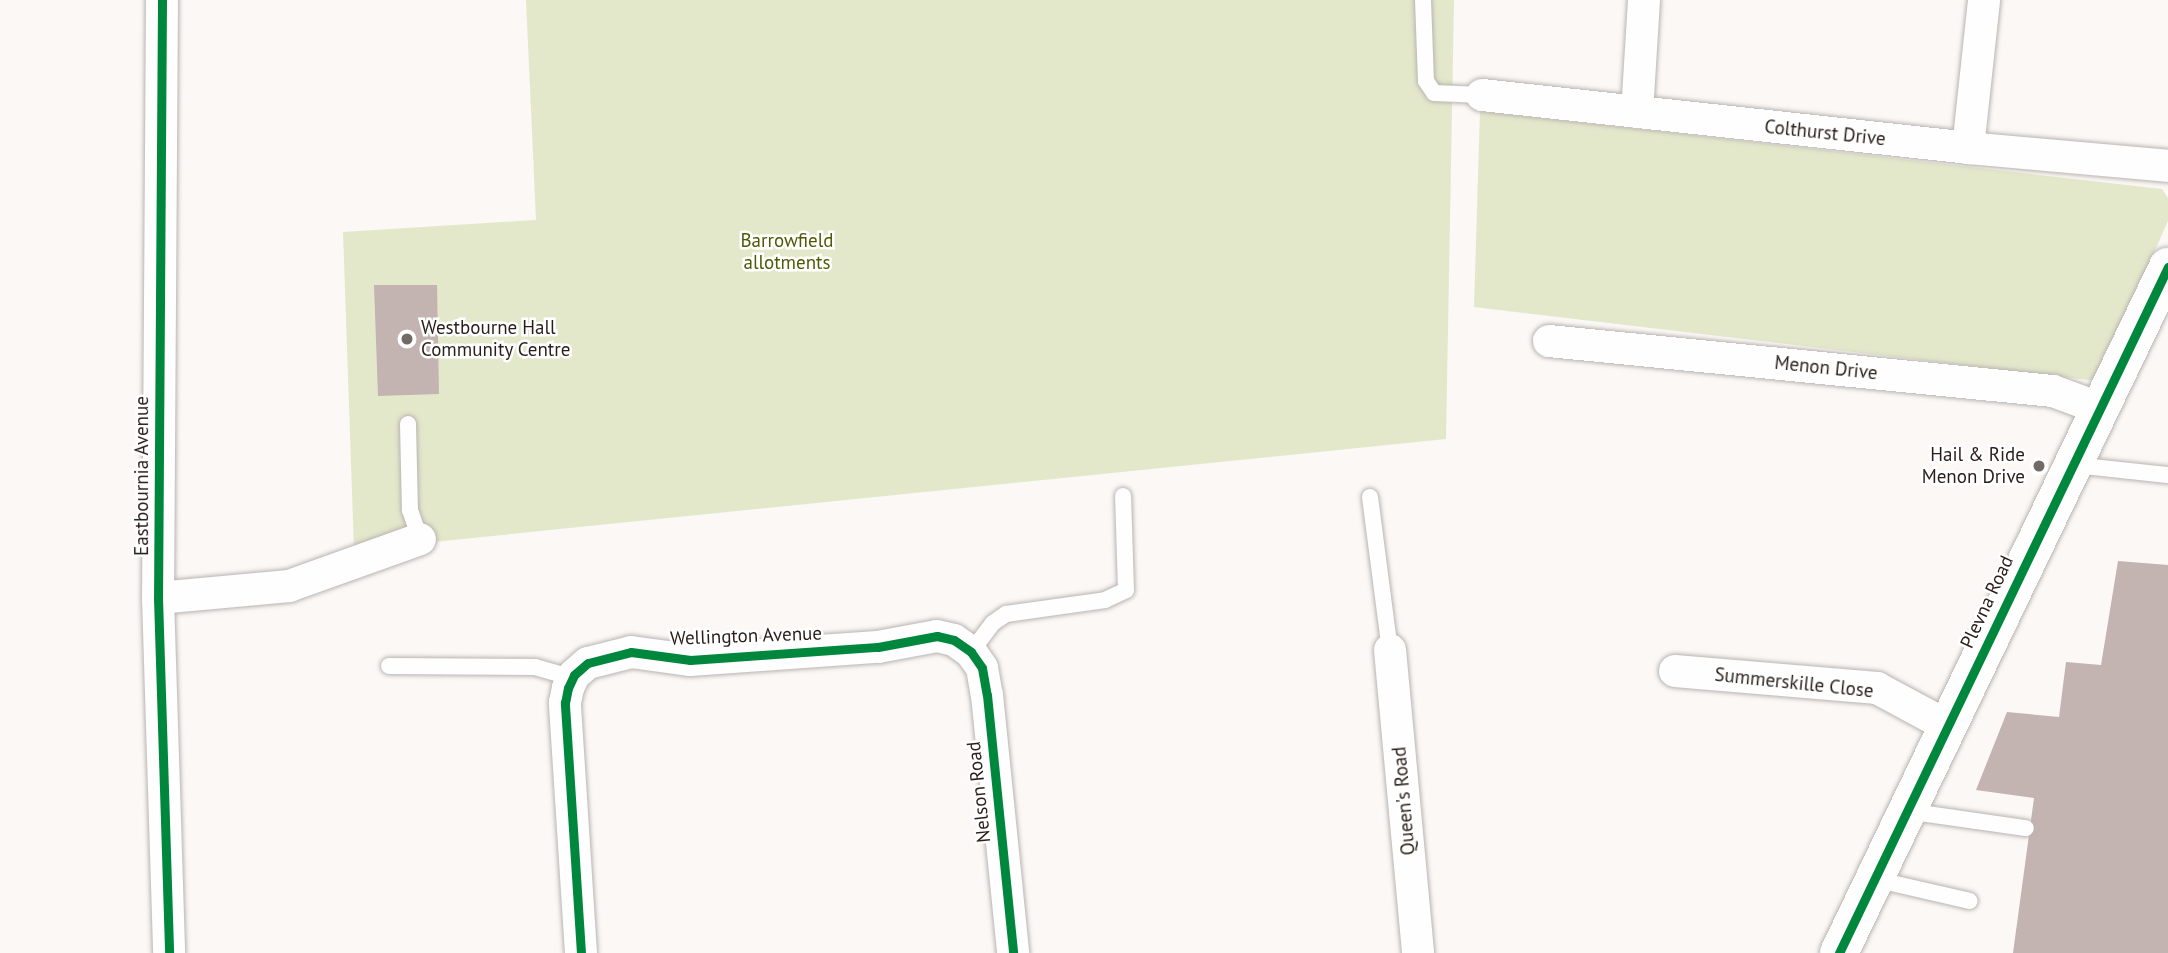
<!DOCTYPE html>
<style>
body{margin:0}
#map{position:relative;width:2168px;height:953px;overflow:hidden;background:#fbf8f6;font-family:"PT Sans",sans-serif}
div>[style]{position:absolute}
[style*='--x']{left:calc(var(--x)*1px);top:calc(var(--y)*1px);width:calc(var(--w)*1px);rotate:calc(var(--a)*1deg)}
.green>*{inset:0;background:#e3e8cb}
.building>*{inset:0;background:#c3b3b1}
.roads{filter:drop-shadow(0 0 2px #bab4b0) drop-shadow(0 0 2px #bab4b0)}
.service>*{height:16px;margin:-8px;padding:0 8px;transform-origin:8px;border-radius:8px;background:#fefefe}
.minor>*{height:32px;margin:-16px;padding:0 16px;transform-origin:16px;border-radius:16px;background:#fefefe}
.tertiary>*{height:38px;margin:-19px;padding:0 19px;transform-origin:19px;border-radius:19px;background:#fefefe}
.cycleway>*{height:9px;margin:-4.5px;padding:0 4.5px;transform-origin:4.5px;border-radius:4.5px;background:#00873e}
.dots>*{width:19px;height:19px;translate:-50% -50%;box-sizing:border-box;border:4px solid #fff;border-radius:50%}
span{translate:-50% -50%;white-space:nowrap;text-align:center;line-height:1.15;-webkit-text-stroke:5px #fff;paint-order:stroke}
.street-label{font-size:19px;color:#281d18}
.park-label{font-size:19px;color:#4f5a04}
.poi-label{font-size:19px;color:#281d18}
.left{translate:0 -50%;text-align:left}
.right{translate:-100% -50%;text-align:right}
</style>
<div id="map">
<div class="green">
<div style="clip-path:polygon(526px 0,1454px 0,1446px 439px,354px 550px,343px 232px,536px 220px)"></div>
<div style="clip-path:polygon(1480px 111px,2162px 189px,2168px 198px,2168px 221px,2097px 381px,1474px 307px)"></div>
</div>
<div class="building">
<div style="clip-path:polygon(374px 285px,437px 285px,439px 394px,378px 396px)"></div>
<div style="clip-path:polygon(2118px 561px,2168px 565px,2168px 953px,2013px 953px,2034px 798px,1976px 790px,2007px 712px,2059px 717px,2066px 662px,2101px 665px)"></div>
</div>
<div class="roads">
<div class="service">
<div style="--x:1423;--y:0;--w:81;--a:87.9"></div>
<div style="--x:1426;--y:81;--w:14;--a:56"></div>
<div style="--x:1434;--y:93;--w:48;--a:2.4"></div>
<div style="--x:408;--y:424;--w:86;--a:88.7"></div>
<div style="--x:410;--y:510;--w:31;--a:71"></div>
<div style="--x:2074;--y:465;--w:95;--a:6.1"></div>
<div style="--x:1370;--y:497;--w:154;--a:82.6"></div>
<div style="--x:971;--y:652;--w:36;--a:-53"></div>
<div style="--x:993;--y:623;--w:16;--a:-35"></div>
<div style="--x:1006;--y:614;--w:100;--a:-8"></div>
<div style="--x:1105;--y:600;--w:23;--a:-25"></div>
<div style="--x:1126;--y:590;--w:94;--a:-91.8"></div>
<div style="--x:389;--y:666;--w:146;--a:0.4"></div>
<div style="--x:535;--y:667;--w:40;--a:16"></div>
<div style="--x:1906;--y:811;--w:121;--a:8.1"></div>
<div style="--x:1874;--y:879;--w:98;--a:12.9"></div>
</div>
<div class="minor">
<div style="--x:162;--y:0;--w:598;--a:90.38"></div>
<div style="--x:158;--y:598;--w:355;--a:88.2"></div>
<div style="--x:1482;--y:95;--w:489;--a:6.2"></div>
<div style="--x:1968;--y:148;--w:201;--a:5.1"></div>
<div style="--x:1637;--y:112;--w:112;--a:-86.4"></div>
<div style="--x:1968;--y:148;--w:149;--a:-83.8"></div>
<div style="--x:1549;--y:341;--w:506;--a:5.67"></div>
<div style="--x:2053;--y:391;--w:49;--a:20.3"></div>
<div style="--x:158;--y:598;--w:132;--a:-5.2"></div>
<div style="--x:289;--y:586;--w:139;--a:-19.7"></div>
<div style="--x:1390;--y:650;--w:304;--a:84.7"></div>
<div style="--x:1675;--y:671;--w:203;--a:4.8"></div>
<div style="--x:1877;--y:688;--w:81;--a:28.2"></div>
<div style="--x:581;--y:953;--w:251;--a:-93.7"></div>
<div style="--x:565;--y:703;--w:15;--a:-79"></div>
<div style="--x:568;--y:688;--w:14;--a:-65"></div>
<div style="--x:574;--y:675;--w:18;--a:-41"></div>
<div style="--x:588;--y:663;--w:44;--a:-14.3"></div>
<div style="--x:631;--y:652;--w:60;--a:7.7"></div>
<div style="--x:690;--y:660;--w:188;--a:-4"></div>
<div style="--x:878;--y:647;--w:60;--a:-10.6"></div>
<div style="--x:937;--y:636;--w:17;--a:13"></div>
<div style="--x:954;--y:640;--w:21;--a:35"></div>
<div style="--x:971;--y:652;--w:19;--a:55"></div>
<div style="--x:982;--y:668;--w:27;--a:80"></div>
<div style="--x:987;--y:695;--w:259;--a:84.2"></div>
</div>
<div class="tertiary">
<div style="--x:1839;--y:953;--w:761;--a:-64.38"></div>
</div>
</div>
<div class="cycleway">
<div style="--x:162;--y:0;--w:598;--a:90.38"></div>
<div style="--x:158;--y:598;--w:355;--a:88.2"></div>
<div style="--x:581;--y:953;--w:251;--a:-93.7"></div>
<div style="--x:565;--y:703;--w:15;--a:-79"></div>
<div style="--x:568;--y:688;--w:14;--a:-65"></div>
<div style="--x:574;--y:675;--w:18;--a:-41"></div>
<div style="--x:588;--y:663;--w:44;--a:-14.3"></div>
<div style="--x:631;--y:652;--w:60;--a:7.7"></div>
<div style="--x:690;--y:660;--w:188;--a:-4"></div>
<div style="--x:878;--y:647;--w:60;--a:-10.6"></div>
<div style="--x:937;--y:636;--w:17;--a:13"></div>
<div style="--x:954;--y:640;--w:21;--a:35"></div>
<div style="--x:971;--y:652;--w:19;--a:55"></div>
<div style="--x:982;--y:668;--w:27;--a:80"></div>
<div style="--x:987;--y:695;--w:259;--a:84.2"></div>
<div style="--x:1839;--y:953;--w:761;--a:-64.38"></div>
</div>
<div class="dots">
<div style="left:407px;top:339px;background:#726a66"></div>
<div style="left:2039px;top:466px;background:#726a66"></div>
</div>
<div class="street-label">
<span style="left:1825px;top:133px;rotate:6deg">Colthurst Drive</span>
<span style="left:1826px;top:368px;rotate:6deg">Menon Drive</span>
<span style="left:142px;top:476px;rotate:-90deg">Eastbournia Avenue</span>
<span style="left:1987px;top:602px;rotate:-65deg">Plevna Road</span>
<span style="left:746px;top:636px;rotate:-2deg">Wellington Avenue</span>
<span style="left:1794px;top:683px;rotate:6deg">Summerskille Close</span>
<span style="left:979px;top:792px;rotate:-96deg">Nelson Road</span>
<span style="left:1404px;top:801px;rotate:-95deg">Queen's Road</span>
</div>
<div class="park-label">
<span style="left:787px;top:252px">Barrowfield<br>allotments</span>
</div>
<div class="poi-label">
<span class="left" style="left:421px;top:339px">Westbourne Hall<br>Community Centre</span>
<span class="right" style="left:2025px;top:466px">Hail &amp; Ride<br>Menon Drive</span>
</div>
</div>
